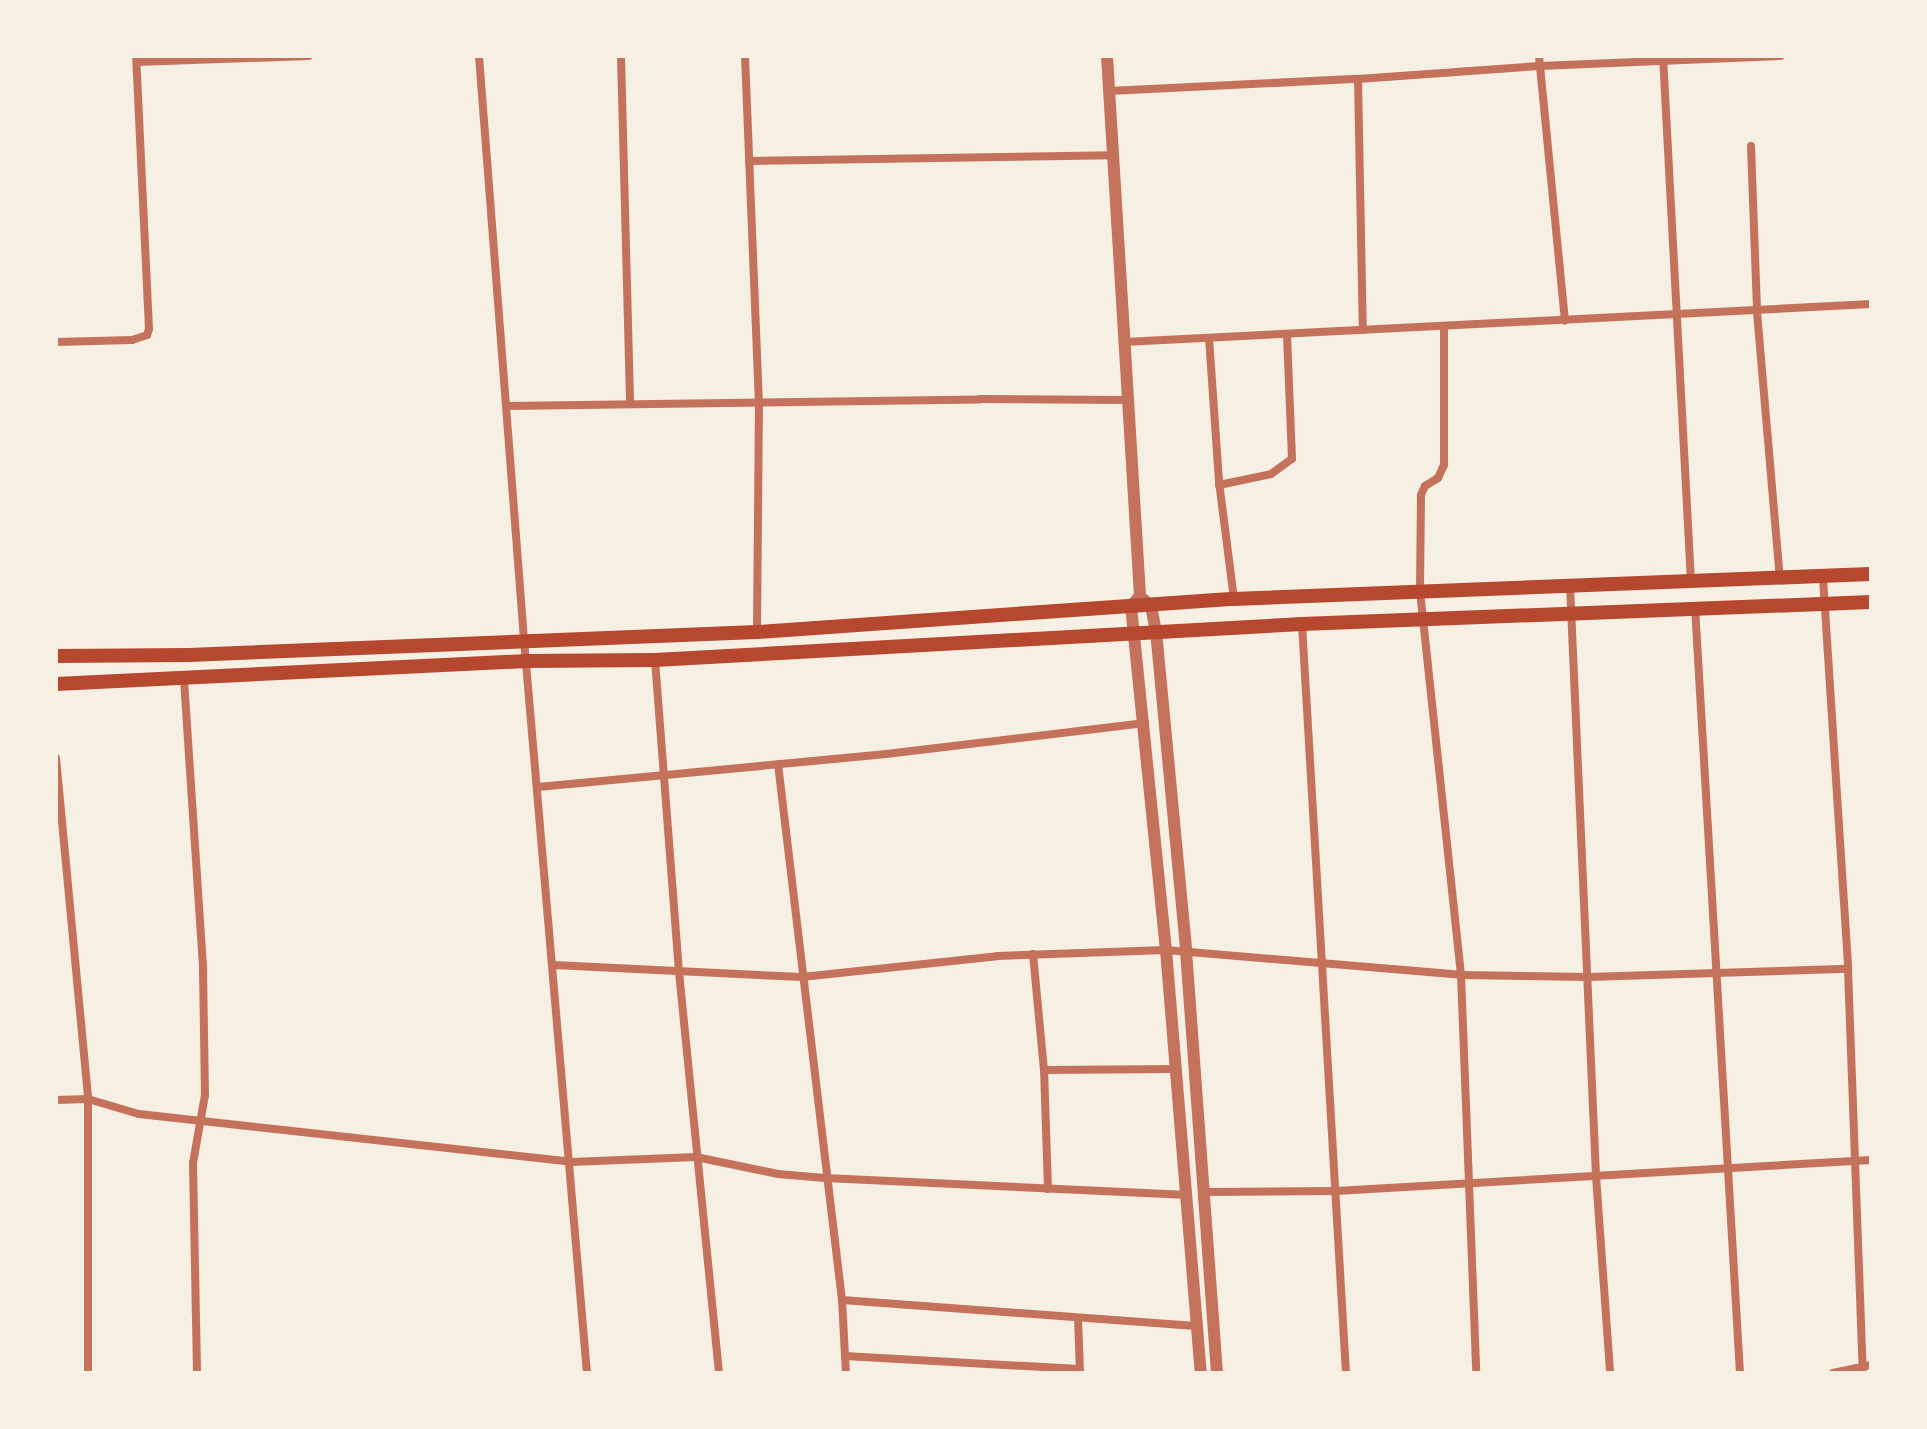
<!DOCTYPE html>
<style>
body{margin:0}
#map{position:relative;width:1927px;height:1429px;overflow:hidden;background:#f6efe4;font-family:"Nunito Sans",sans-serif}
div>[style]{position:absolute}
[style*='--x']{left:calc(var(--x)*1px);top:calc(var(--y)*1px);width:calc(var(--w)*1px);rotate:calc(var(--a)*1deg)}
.minor>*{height:8px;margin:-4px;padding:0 4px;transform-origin:4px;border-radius:4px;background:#c5725c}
.tertiary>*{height:12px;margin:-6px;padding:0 6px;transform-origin:6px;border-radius:6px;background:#c5725c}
.secondary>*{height:14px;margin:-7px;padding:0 7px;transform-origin:7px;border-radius:7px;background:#b5482f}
span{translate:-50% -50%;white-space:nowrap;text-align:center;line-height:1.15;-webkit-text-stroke:7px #f6efe4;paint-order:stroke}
.frame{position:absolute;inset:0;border:58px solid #f6efe4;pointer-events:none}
</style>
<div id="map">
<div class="minor">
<div style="--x:479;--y:56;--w:586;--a:85.59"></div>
<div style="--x:524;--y:640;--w:736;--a:85.09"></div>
<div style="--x:621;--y:56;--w:348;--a:88.5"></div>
<div style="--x:745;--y:56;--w:345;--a:87.7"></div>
<div style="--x:759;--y:401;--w:231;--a:90.5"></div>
<div style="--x:1539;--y:56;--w:266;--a:84.4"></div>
<div style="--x:1663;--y:56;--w:526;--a:86.95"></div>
<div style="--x:137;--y:62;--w:172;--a:-2"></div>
<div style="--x:1358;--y:79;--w:251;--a:88.9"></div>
<div style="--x:1109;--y:91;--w:249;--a:-2.8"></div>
<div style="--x:1358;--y:79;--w:182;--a:-4.1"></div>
<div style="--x:1540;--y:66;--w:241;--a:-2.4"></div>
<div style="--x:1751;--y:146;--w:166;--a:87.9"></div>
<div style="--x:1757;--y:312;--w:267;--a:85.1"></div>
<div style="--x:749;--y:161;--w:364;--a:-0.9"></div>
<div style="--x:1444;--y:327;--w:138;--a:90"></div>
<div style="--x:1444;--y:465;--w:14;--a:115"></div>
<div style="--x:1438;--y:478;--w:15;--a:148"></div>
<div style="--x:1425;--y:486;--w:10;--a:114"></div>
<div style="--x:1421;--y:495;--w:96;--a:90.6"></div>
<div style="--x:1420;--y:591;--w:386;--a:83.9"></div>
<div style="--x:1461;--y:975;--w:398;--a:87.8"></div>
<div style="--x:1209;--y:338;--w:144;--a:86"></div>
<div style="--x:1219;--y:482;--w:118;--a:82.7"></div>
<div style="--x:56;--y:342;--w:76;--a:-1.5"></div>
<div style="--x:132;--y:340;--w:16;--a:-18"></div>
<div style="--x:147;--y:335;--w:6;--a:-72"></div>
<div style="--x:149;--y:329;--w:273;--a:-92.7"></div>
<div style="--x:1124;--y:342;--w:748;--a:-2.91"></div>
<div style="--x:506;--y:406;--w:474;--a:-0.8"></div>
<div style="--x:980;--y:399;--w:147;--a:0.4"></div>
<div style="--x:1219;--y:485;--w:53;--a:-11.9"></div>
<div style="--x:1271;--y:474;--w:26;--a:-36"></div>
<div style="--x:1292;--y:459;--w:125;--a:-92.3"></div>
<div style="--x:1823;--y:578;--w:392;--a:86.3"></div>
<div style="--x:1848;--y:969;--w:404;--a:87.9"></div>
<div style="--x:1570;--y:585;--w:592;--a:87.48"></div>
<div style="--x:1596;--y:1176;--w:197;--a:85.9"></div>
<div style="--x:1695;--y:607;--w:767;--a:86.64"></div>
<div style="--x:1302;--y:624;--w:750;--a:86.64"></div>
<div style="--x:655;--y:660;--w:313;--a:85.6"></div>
<div style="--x:679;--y:972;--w:403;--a:84.3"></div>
<div style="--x:184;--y:680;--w:290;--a:86.2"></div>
<div style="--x:203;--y:969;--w:126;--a:89.1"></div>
<div style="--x:205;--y:1095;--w:69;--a:100"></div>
<div style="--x:193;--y:1163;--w:210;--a:88.9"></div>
<div style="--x:56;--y:758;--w:342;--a:84.6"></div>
<div style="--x:88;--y:1099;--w:274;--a:90"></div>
<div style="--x:778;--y:764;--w:540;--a:83.19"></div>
<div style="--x:842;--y:1300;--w:73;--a:86.9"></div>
<div style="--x:538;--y:787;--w:350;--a:-5.4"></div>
<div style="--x:886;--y:754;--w:261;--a:-6.8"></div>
<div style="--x:1033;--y:954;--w:117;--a:84.6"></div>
<div style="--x:554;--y:965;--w:248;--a:2.8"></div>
<div style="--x:802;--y:977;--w:196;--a:-6.1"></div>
<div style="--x:997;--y:956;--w:169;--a:-2"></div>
<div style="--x:1166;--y:950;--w:296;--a:4.8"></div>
<div style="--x:1461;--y:975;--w:127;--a:0.9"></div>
<div style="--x:1588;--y:977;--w:260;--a:-1.8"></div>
<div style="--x:56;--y:1100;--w:32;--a:-2"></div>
<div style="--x:88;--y:1099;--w:53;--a:16.4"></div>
<div style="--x:139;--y:1114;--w:435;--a:6.3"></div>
<div style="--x:571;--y:1162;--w:125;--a:-2.3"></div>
<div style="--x:696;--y:1157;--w:84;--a:11.7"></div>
<div style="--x:778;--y:1174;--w:47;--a:4.9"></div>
<div style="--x:825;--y:1178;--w:363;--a:2.7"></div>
<div style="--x:1048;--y:1189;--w:119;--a:-91.9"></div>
<div style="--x:1044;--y:1070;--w:133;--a:-0.4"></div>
<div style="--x:1205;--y:1192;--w:131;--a:-0.4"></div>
<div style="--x:1336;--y:1191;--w:536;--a:-3.32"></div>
<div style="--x:842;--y:1300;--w:358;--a:4.2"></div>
<div style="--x:1078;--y:1318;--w:55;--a:87.9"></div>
<div style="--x:845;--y:1356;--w:235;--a:3.2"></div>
<div style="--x:1833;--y:1373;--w:39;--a:-12"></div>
</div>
<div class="tertiary">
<div style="--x:1107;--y:56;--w:541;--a:86.5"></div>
<div style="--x:1140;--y:596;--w:13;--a:132"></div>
<div style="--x:1131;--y:606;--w:346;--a:84.2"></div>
<div style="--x:1166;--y:950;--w:424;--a:85.3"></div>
<div style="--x:1143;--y:599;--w:11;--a:41"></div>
<div style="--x:1151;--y:606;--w:25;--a:79"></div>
<div style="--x:1156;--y:631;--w:321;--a:84.6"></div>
<div style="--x:1186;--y:951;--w:423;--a:85.8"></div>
</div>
<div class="secondary">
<div style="--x:56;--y:656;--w:133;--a:-0.4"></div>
<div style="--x:189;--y:655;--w:568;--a:-2.32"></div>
<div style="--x:757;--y:632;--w:478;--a:-4"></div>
<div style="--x:1234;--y:599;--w:637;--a:-2.25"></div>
<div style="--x:56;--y:684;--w:471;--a:-2.8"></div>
<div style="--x:526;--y:661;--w:129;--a:-0.4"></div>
<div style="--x:655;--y:660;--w:648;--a:-3.18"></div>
<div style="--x:1302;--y:624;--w:569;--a:-2.21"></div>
</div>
<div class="frame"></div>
</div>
